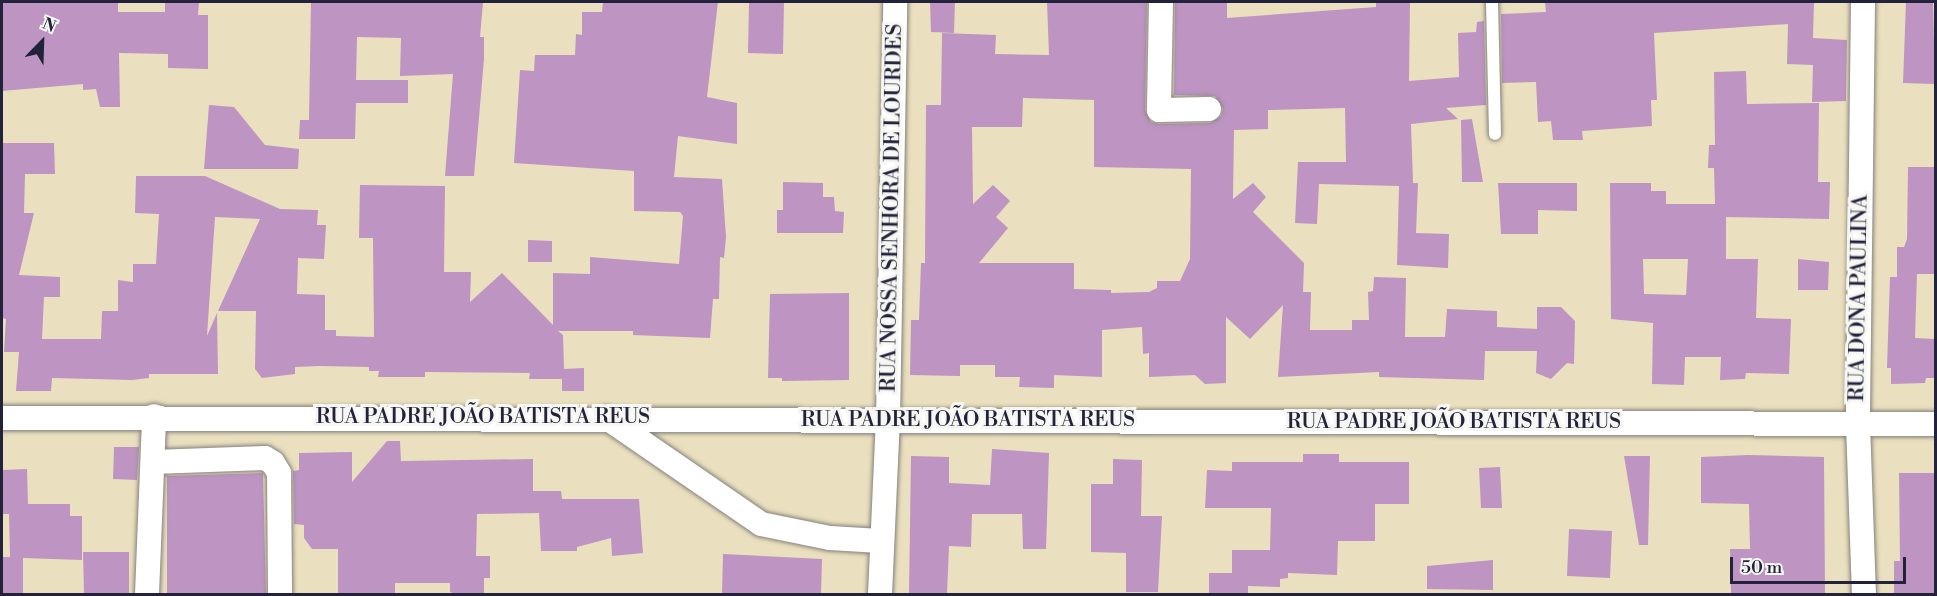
<!DOCTYPE html>
<meta charset="utf-8">
<style>
body{margin:0}
#map{position:relative;width:1937px;height:596px;overflow:hidden;background:#eae0bf;font-family:"Libre Bodoni",serif}
div>[style]{position:absolute}
[style*='--x']{left:calc(var(--x)*1px);top:calc(var(--y)*1px);width:calc(var(--w)*1px);rotate:calc(var(--a)*1deg)}
.building>*{inset:0;background:#bd94c2}
.roads{filter:drop-shadow(0 0 2px #86817d) drop-shadow(0 0 2px #86817d)}
.service>*{height:12px;margin:-6px;padding:0 6px;transform-origin:6px;border-radius:6px;background:#fff}
.minor>*{height:24px;margin:-12px;padding:0 12px;transform-origin:12px;border-radius:12px;background:#fff}
span{translate:-50% -50%;white-space:nowrap;text-align:center;line-height:1.15;-webkit-text-stroke:6px #f6f6f2;paint-order:stroke}
.street-label{font-size:21px;color:#22223b}
.frame{position:absolute;inset:0;border:3px solid #22223b;pointer-events:none}
.north{position:absolute;left:12px;top:12px;width:60px;height:60px;-webkit-text-stroke:4px #f6f6f2;paint-order:stroke;rotate:23deg;font-size:16px;font-weight:700;line-height:24px;text-align:center;color:#22223b}
.north::after{content:'';display:block;margin:auto;width:21px;height:27px;background:#22223b;clip-path:polygon(50% 0,100% 100%,50% 72%,0 100%)}
.scale{position:absolute;left:1730px;top:557px;width:176px;height:27px;box-sizing:border-box;border:3px solid #22223b;border-top:0;padding-left:8px;font-size:18px;line-height:21px;white-space:nowrap;color:#22223b;-webkit-text-stroke:4px #f6f6f2;paint-order:stroke}
</style>
<div id="map">
<div class="building">
<div style="clip-path:polygon(2px 2px,118px 3px,118px 12px,165px 12px,165px 2px,199px 2px,198px 15px,208px 15px,208px 69px,168px 68px,168px 54px,119px 53px,120px 107px,100px 107px,96px 89px,83px 90px,83px 84px,2px 91px)"></div>
<div style="clip-path:polygon(311px 2px,483px 2px,480px 37px,484px 37px,484px 59px,474px 176px,445px 176px,453px 74px,400px 76px,401px 38px,357px 37px,356px 80px,408px 80px,408px 103px,356px 103px,355px 139px,299px 139px,300px 120px,309px 120px)"></div>
<div style="clip-path:polygon(603px 2px,718px 2px,707px 97px,737px 103px,737px 144px,678px 136px,674px 177px,722px 179px,726px 237px,724px 258px,720px 257px,719px 299px,713px 299px,710px 338px,633px 335px,633px 331px,558px 331px,563px 335px,564px 369px,584px 368px,584px 391px,562px 391px,562px 379px,529px 379px,530px 373px,425px 372px,425px 377px,378px 377px,379px 371px,369px 371px,369px 367px,320px 366px,295px 367px,295px 374px,262px 378px,255px 369px,256px 311px,218px 311px,260px 219px,215px 217px,207px 336px,217px 313px,218px 374px,149px 374px,149px 378px,132px 380px,52px 378px,51px 391px,16px 391px,19px 352px,4px 352px,6px 319px,2px 318px,2px 143px,54px 143px,55px 174px,25px 174px,24px 213px,34px 213px,19px 275px,60px 277px,60px 297px,44px 297px,42px 339px,101px 339px,102px 311px,118px 311px,118px 280px,133px 282px,133px 264px,156px 264px,159px 214px,135px 213px,136px 176px,205px 176px,280px 209px,318px 210px,317px 225px,326px 225px,324px 259px,298px 258px,297px 294px,325px 295px,325px 330px,336px 330px,336px 336px,374px 337px,373px 238px,359px 238px,360px 185px,445px 186px,444px 272px,471px 272px,470px 302px,502px 273px,553px 325px,553px 273px,590px 274px,590px 257px,679px 264px,683px 216px,680px 212px,634px 211px,634px 171px,514px 163px,520px 70px,534px 71px,535px 55px,575px 55px,576px 34px,582px 35px,582px 12px,602px 12px)"></div>
<div style="clip-path:polygon(749px 2px,784px 2px,783px 54px,748px 53px)"></div>
<div style="clip-path:polygon(930px 2px,955px 2px,954px 33px,931px 32px)"></div>
<div style="clip-path:polygon(evenodd,1047px 2px,1147px 2px,1145px 110px,1151px 122px,1159px 124px,1210px 123px,1221px 116px,1223px 109px,1215px 96px,1174px 95px,1175px 2px,1227px 2px,1227px 18px,1376px 7px,1376px 2px,1410px 2px,1409px 81px,1459px 77px,1458px 33px,1476px 32px,1477px 22px,1484px 21px,1486px 105px,1446px 108px,1458px 119px,1411px 124px,1413px 183px,1418px 183px,1416px 233px,1449px 234px,1448px 268px,1397px 265px,1399px 186px,1319px 184px,1317px 224px,1295px 223px,1298px 162px,1346px 162px,1345px 108px,1268px 110px,1268px 129px,1234px 130px,1233px 199px,1253px 183px,1266px 197px,1253px 212px,1304px 263px,1303px 292px,1311px 292px,1310px 330px,1352px 330px,1352px 320px,1369px 320px,1368px 292px,1373px 291px,1374px 277px,1406px 278px,1405px 337px,1445px 337px,1447px 309px,1497px 311px,1497px 327px,1537px 329px,1537px 307px,1561px 307px,1575px 321px,1574px 364px,1567px 363px,1551px 379px,1536px 373px,1537px 351px,1485px 351px,1484px 380px,1379px 377px,1379px 372px,1278px 377px,1283px 305px,1250px 339px,1226px 317px,1226px 383px,1205px 384px,1195px 375px,1149px 377px,1149px 353px,1143px 354px,1142px 327px,1102px 330px,1102px 377px,1054px 375px,1054px 388px,1019px 387px,1020px 377px,995px 377px,995px 365px,960px 365px,960px 376px,910px 375px,911px 320px,919px 320px,921px 263px,925px 263px,926px 105px,941px 105px,942px 33px,996px 35px,995px 54px,1049px 55px,1047px 2px,1023px 98px,1094px 100px,1094px 167px,1191px 169px,1190px 259px,1180px 281px,1157px 281px,1157px 288px,1149px 292px,1111px 293px,1111px 290px,1074px 289px,1074px 263px,979px 263px,1008px 228px,996px 217px,1010px 201px,993px 185px,973px 204px,972px 127px,1022px 127px,1023px 98px)"></div>
<div style="clip-path:polygon(1545px 2px,1814px 2px,1813px 38px,1847px 40px,1846px 101px,1812px 102px,1813px 65px,1787px 64px,1788px 24px,1654px 33px,1657px 100px,1651px 100px,1652px 126px,1582px 131px,1583px 140px,1553px 140px,1551px 121px,1538px 122px,1536px 82px,1502px 83px,1501px 14px,1546px 12px)"></div>
<div style="clip-path:polygon(1906px 2px,1933px 2px,1935px 84px,1903px 83px)"></div>
<div style="clip-path:polygon(evenodd,1746px 71px,1747px 104px,1819px 103px,1818px 182px,1830px 182px,1829px 219px,1726px 217px,1726px 259px,1758px 259px,1756px 318px,1791px 319px,1789px 374px,1746px 373px,1745px 379px,1720px 380px,1721px 357px,1685px 357px,1684px 385px,1652px 384px,1653px 323px,1611px 319px,1610px 183px,1651px 183px,1651px 191px,1666px 191px,1666px 204px,1715px 204px,1714px 168px,1708px 168px,1709px 145px,1715px 145px,1714px 72px,1746px 71px,1643px 259px,1688px 259px,1686px 295px,1644px 294px,1643px 259px)"></div>
<div style="clip-path:polygon(209px 105px,234px 107px,265px 145px,299px 149px,298px 169px,204px 169px)"></div>
<div style="clip-path:polygon(1472px 119px,1483px 182px,1462px 182px,1461px 120px)"></div>
<div style="clip-path:polygon(1908px 167px,1935px 167px,1935px 274px,1917px 274px,1915px 338px,1935px 339px,1935px 378px,1926px 378px,1925px 383px,1891px 384px,1891px 368px,1887px 368px,1890px 277px,1897px 277px,1897px 247px,1904px 247px,1907px 239px)"></div>
<div style="clip-path:polygon(783px 182px,823px 183px,823px 197px,834px 197px,835px 211px,844px 212px,843px 233px,777px 233px,777px 210px,783px 210px)"></div>
<div style="clip-path:polygon(1498px 183px,1577px 183px,1577px 211px,1538px 210px,1538px 234px,1501px 234px)"></div>
<div style="clip-path:polygon(528px 240px,552px 241px,552px 262px,528px 262px)"></div>
<div style="clip-path:polygon(1798px 259px,1829px 262px,1828px 290px,1798px 290px)"></div>
<div style="clip-path:polygon(849px 293px,849px 380px,782px 381px,782px 378px,768px 378px,770px 294px)"></div>
<div style="clip-path:polygon(387px 441px,400px 441px,401px 461px,533px 459px,533px 491px,561px 491px,562px 499px,639px 499px,643px 553px,612px 556px,611px 538px,577px 547px,577px 551px,541px 551px,539px 513px,477px 514px,476px 556px,490px 556px,490px 578px,484px 578px,484px 594px,455px 594px,450px 592px,450px 583px,395px 583px,395px 594px,338px 594px,338px 549px,312px 549px,304px 538px,304px 525px,294px 524px,293px 471px,299px 470px,299px 453px,352px 452px,352px 482px)"></div>
<div style="clip-path:polygon(114px 447px,139px 447px,137px 480px,113px 479px)"></div>
<div style="clip-path:polygon(992px 449px,1049px 453px,1046px 549px,1023px 549px,1022px 514px,972px 514px,971px 547px,949px 546px,947px 594px,909px 594px,911px 456px,949px 457px,949px 483px,990px 485px)"></div>
<div style="clip-path:polygon(1303px 454px,1339px 454px,1339px 462px,1409px 462px,1409px 504px,1375px 504px,1375px 541px,1338px 541px,1337px 575px,1288px 573px,1288px 578px,1280px 579px,1280px 587px,1248px 586px,1248px 594px,1209px 594px,1209px 573px,1232px 573px,1232px 550px,1270px 550px,1271px 508px,1205px 508px,1207px 470px,1232px 471px,1232px 462px,1303px 462px)"></div>
<div style="clip-path:polygon(1748px 455px,1824px 457px,1825px 594px,1731px 594px,1730px 549px,1750px 549px,1749px 504px,1701px 503px,1701px 457px)"></div>
<div style="clip-path:polygon(1624px 456px,1650px 456px,1648px 545px,1639px 545px)"></div>
<div style="clip-path:polygon(1113px 459px,1142px 460px,1141px 516px,1162px 516px,1158px 592px,1126px 592px,1126px 553px,1091px 552px,1091px 484px,1113px 484px)"></div>
<div style="clip-path:polygon(1500px 467px,1502px 508px,1481px 508px,1479px 468px)"></div>
<div style="clip-path:polygon(27px 469px,28px 504px,70px 504px,70px 516px,82px 516px,82px 560px,23px 558px,23px 593px,2px 593px,2px 557px,10px 557px,9px 514px,2px 514px,3px 470px)"></div>
<div style="clip-path:polygon(263px 473px,266px 594px,167px 594px,167px 476px)"></div>
<div style="clip-path:polygon(1899px 473px,1935px 473px,1935px 594px,1894px 594px,1894px 561px,1900px 561px)"></div>
<div style="clip-path:polygon(1569px 529px,1612px 531px,1610px 578px,1567px 576px)"></div>
<div style="clip-path:polygon(83px 552px,129px 552px,129px 594px,84px 594px)"></div>
<div style="clip-path:polygon(723px 554px,822px 559px,821px 594px,722px 594px)"></div>
<div style="clip-path:polygon(1493px 560px,1493px 590px,1427px 589px,1427px 566px)"></div>
</div>
<div class="roads">
<div class="service">
<div style="--x:1492;--y:2;--w:132;--a:88.7"></div>
</div>
<div class="minor">
<div style="--x:1161;--y:2;--w:108;--a:91.1"></div>
<div style="--x:1159;--y:110;--w:50;--a:-1.1"></div>
<div style="--x:1863;--y:2;--w:422;--a:90.7"></div>
<div style="--x:1858;--y:424;--w:170;--a:88"></div>
<div style="--x:2;--y:418;--w:1934;--a:0.18"></div>
<div style="--x:607;--y:418;--w:187;--a:34.5"></div>
<div style="--x:761;--y:524;--w:70;--a:11.5"></div>
<div style="--x:830;--y:538;--w:50;--a:3.4"></div>
<div style="--x:153;--y:462;--w:112;--a:-2"></div>
<div style="--x:265;--y:458;--w:9;--a:32"></div>
<div style="--x:273;--y:463;--w:12;--a:59"></div>
<div style="--x:279;--y:473;--w:121;--a:89.5"></div>
<div style="--x:147;--y:594;--w:178;--a:-87.7"></div>
<div style="--x:880;--y:594;--w:175;--a:-87.4"></div>
<div style="--x:888;--y:419;--w:417;--a:-89"></div>
</div>
</div>
<div class="street-label">
<span style="left:892px;top:208px;rotate:-89deg">RUA NOSSA SENHORA DE LOURDES</span>
<span style="left:1859px;top:298px;rotate:-89deg">RUA DONA PAULINA</span>
<span style="left:483px;top:417px">RUA PADRE JOÃO BATISTA REUS</span>
<span style="left:968px;top:420px">RUA PADRE JOÃO BATISTA REUS</span>
<span style="left:1454px;top:422px">RUA PADRE JOÃO BATISTA REUS</span>
</div>
<div class="frame"></div>
<div class="north">N</div>
<div class="scale">50 m</div>
</div>
